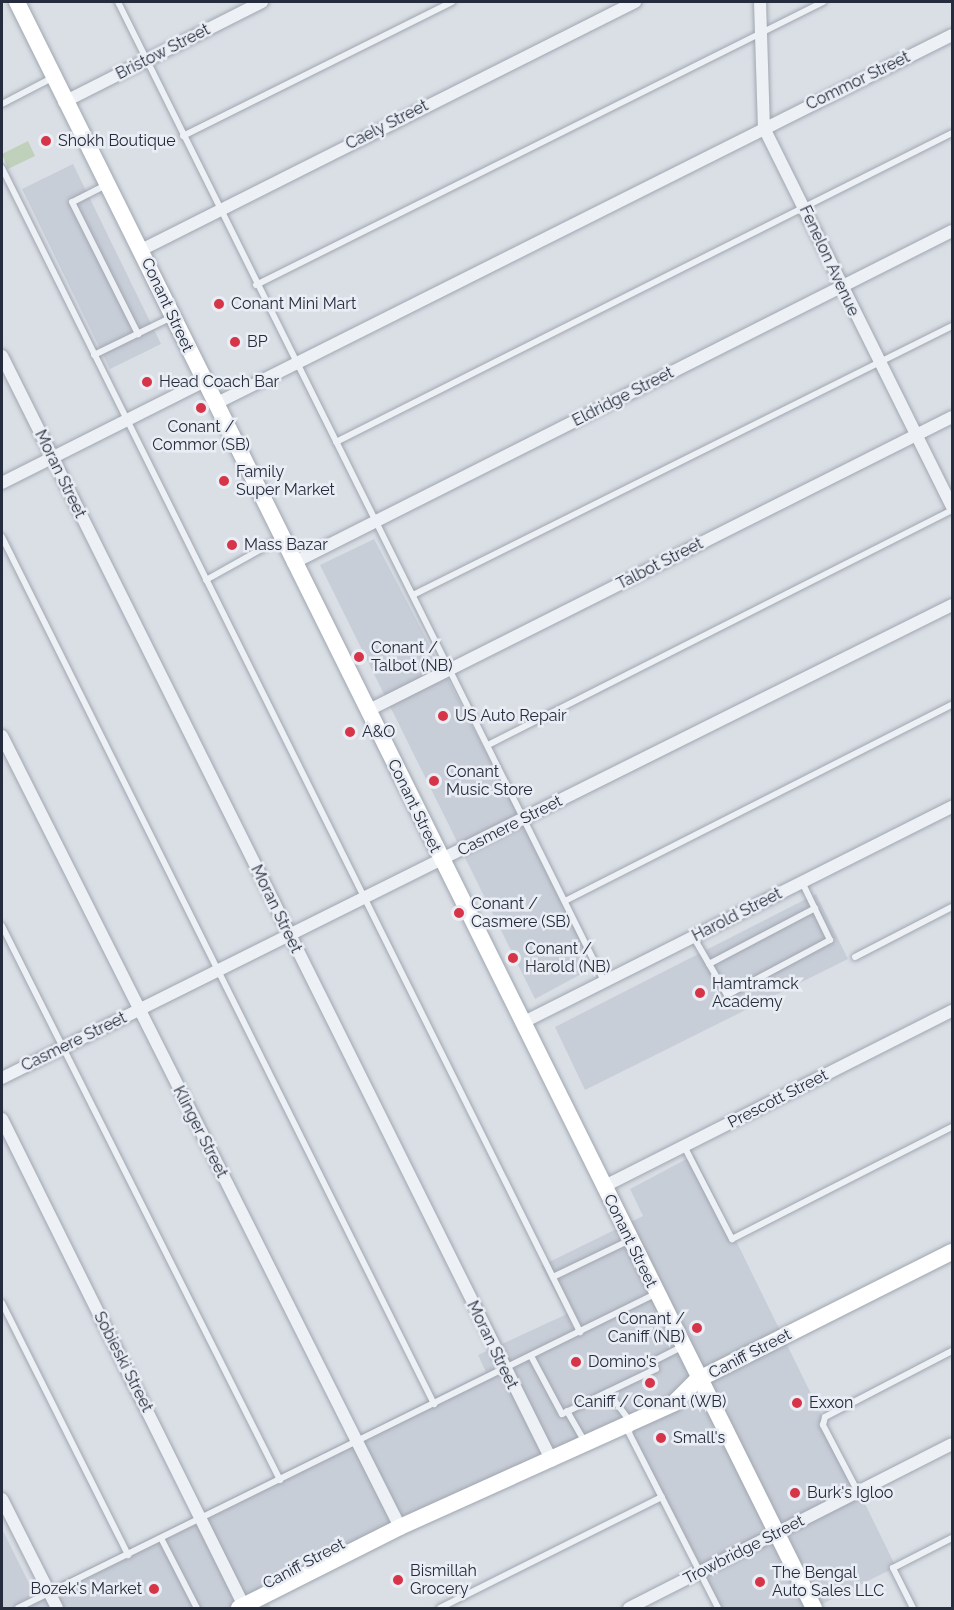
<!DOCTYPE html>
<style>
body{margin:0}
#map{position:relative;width:954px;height:1610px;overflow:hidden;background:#dadfe6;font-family:Raleway,sans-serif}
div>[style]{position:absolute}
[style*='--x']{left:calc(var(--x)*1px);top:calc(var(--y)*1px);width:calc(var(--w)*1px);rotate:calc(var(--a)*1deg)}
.built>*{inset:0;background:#c8ced8}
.green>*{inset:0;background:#c0d1bb}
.roads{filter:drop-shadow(0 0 2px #a0a6b0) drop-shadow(0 0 2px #a0a6b0)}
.lane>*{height:6px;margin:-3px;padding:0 3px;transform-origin:3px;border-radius:3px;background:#edf0f4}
.street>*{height:12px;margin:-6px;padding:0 6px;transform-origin:6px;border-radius:6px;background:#edf0f4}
.secondary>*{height:16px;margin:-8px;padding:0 8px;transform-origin:8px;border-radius:8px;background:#fff}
.dots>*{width:16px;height:16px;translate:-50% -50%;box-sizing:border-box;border:3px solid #eaeef4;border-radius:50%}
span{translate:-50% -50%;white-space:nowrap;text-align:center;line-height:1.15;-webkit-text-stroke:5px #eaeef4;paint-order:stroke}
.street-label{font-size:16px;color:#242c3d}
.poi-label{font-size:16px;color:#242c3d}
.left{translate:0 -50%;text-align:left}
.right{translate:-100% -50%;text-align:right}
.frame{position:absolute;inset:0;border:3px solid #242c3d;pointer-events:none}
</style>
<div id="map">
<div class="built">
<div style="clip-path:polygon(73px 164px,161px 344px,110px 369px,22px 189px)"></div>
<div style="clip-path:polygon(374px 539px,598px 965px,535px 999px,320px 565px)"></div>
<div style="clip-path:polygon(816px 894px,848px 959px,585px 1090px,555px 1027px)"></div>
<div style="clip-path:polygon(694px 1155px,896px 1567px,814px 1608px,718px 1608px,629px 1434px,631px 1423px,260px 1587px,271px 1608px,2px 1608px,2px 1529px,35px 1595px,486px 1372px,478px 1355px,567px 1314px,541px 1266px,643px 1216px,630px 1189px)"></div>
</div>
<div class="green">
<div style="clip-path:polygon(28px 141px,35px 156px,8px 169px,2px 154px)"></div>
</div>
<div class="roads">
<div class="lane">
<div style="--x:118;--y:2;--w:1095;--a:63.6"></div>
<div style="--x:2;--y:104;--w:56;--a:-27.5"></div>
<div style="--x:183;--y:136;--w:301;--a:-26.5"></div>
<div style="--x:2;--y:168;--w:1300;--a:63.59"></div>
<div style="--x:106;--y:185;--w:38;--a:153"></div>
<div style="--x:72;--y:202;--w:148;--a:63.4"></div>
<div style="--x:256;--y:285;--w:634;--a:-26.52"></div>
<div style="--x:94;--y:355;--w:87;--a:-26"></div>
<div style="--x:336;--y:442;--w:689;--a:-26.64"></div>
<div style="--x:2;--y:537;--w:969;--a:63.51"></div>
<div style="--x:206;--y:580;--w:86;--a:-29.2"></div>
<div style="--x:413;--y:595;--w:602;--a:-26.52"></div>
<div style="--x:488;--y:745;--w:520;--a:-26.86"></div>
<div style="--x:565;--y:901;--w:434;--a:-26.9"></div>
<div style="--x:2;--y:926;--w:620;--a:63.35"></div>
<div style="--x:694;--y:938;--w:66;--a:59.9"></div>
<div style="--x:727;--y:995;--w:117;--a:-28.1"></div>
<div style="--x:830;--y:940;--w:64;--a:-115.8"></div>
<div style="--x:855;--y:957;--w:109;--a:-27.3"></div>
<div style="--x:709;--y:964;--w:120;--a:-27.8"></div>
<div style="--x:684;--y:1146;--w:105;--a:62.7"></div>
<div style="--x:732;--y:1239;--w:247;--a:-27"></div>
<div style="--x:553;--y:1277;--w:85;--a:-25.7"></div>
<div style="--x:2;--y:1303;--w:282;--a:63.4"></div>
<div style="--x:531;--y:1356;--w:66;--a:61.9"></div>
<div style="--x:562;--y:1414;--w:104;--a:-25.6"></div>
<div style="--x:656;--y:1369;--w:8;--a:-120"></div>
<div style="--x:652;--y:1362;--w:33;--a:-27"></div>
<div style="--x:608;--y:1392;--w:38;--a:53"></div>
<div style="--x:631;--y:1422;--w:11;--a:100"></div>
<div style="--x:629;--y:1433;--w:196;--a:63"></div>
<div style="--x:567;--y:1411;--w:36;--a:60"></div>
<div style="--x:858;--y:1492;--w:76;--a:-117.6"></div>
<div style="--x:823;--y:1425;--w:8;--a:-76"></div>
<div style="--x:825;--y:1417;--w:143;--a:-27.5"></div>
<div style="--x:161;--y:1538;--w:79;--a:62.8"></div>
<div style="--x:18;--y:1608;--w:710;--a:-26.24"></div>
<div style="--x:440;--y:1608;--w:248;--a:-26.6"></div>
<div style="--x:913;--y:1608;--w:45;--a:-116.6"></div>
<div style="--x:893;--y:1568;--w:66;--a:-27"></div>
</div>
<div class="street">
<div style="--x:760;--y:2;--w:126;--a:88.2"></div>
<div style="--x:764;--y:128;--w:423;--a:63.6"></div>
<div style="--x:64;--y:102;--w:222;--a:-26.8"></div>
<div style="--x:141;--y:250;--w:553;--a:-26.66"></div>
<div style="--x:2;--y:356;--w:1234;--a:63.54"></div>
<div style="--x:215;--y:404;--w:824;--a:-26.6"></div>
<div style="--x:2;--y:483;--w:225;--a:-26.7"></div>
<div style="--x:293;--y:563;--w:738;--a:-26.74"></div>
<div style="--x:367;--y:711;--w:655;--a:-26.68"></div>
<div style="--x:2;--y:736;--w:885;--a:63.29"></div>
<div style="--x:522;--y:1023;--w:481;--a:-26.7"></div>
<div style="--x:2;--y:1078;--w:1061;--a:-26.47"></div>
<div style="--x:2;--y:1119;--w:544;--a:63.58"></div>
<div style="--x:603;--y:1187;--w:391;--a:-26.8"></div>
<div style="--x:2;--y:1499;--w:122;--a:63.2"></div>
<div style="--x:629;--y:1608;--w:362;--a:-26.9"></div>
</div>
<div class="secondary">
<div style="--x:17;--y:2;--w:1793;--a:63.61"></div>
<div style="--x:239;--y:1608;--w:180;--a:-26.7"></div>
<div style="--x:400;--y:1527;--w:301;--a:-24.3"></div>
<div style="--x:674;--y:1403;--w:33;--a:-45"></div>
<div style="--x:697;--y:1380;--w:285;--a:-26.7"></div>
</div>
</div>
<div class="dots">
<div style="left:46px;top:141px;background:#d63549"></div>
<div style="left:219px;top:304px;background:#d63549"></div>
<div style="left:235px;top:342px;background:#d63549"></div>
<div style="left:147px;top:382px;background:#d63549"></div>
<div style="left:201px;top:408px;background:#d63549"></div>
<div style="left:224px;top:481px;background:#d63549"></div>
<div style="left:232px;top:545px;background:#d63549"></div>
<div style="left:359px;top:657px;background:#d63549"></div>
<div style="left:443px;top:716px;background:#d63549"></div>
<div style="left:350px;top:732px;background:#d63549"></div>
<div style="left:434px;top:781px;background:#d63549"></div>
<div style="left:459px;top:913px;background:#d63549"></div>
<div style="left:513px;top:958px;background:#d63549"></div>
<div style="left:700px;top:993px;background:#d63549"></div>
<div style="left:697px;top:1328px;background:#d63549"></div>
<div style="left:576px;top:1362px;background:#d63549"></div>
<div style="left:650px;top:1383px;background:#d63549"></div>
<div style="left:797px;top:1403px;background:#d63549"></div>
<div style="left:661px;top:1438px;background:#d63549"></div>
<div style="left:795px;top:1493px;background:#d63549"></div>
<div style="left:398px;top:1580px;background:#d63549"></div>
<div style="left:760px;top:1582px;background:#d63549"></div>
<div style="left:154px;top:1589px;background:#d63549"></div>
</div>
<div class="street-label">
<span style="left:163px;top:52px;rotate:-27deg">Bristow Street</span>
<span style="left:858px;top:81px;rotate:-26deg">Commor Street</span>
<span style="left:387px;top:125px;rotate:-27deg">Caely Street</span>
<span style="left:829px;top:261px;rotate:65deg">Fenelon Avenue</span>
<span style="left:167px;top:305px;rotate:65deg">Conant Street</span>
<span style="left:623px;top:397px;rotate:-27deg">Eldridge Street</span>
<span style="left:60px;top:474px;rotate:64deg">Moran Street</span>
<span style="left:660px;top:564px;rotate:-27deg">Talbot Street</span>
<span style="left:414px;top:806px;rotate:64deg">Conant Street</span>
<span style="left:510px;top:826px;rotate:-27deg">Casmere Street</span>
<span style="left:276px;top:909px;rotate:64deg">Moran Street</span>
<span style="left:737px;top:915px;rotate:-27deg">Harold Street</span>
<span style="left:74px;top:1042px;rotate:-26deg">Casmere Street</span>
<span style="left:778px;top:1099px;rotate:-27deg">Prescott Street</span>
<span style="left:200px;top:1132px;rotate:63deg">Klinger Street</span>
<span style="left:630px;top:1241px;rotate:64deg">Conant Street</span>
<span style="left:492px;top:1345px;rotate:64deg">Moran Street</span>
<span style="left:750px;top:1354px;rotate:-27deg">Caniff Street</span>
<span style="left:123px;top:1362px;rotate:63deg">Sobieski Street</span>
<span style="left:744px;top:1550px;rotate:-27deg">Trowbridge Street</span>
<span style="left:304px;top:1564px;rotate:-28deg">Caniff Street</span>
</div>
<div class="poi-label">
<span class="left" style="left:58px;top:141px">Shokh Boutique</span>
<span class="left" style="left:231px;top:304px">Conant Mini Mart</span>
<span class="left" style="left:247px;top:342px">BP</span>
<span class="left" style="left:159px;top:382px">Head Coach Bar</span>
<span style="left:201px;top:436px">Conant /<br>Commor (SB)</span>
<span class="left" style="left:236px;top:481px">Family<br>Super Market</span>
<span class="left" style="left:244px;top:545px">Mass Bazar</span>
<span class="left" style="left:371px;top:657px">Conant /<br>Talbot (NB)</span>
<span class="left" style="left:455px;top:716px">US Auto Repair</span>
<span class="left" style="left:362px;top:732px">A&amp;O</span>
<span class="left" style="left:446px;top:781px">Conant<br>Music Store</span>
<span class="left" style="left:471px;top:913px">Conant /<br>Casmere (SB)</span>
<span class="left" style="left:525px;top:958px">Conant /<br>Harold (NB)</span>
<span class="left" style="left:712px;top:993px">Hamtramck<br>Academy</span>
<span class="right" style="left:685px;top:1328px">Conant /<br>Caniff (NB)</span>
<span class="left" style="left:588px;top:1362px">Domino's</span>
<span style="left:650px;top:1402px">Caniff / Conant (WB)</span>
<span class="left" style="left:809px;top:1403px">Exxon</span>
<span class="left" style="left:673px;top:1438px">Small's</span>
<span class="left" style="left:807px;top:1493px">Burk's Igloo</span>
<span class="left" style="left:410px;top:1580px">Bismillah<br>Grocery</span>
<span class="left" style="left:772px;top:1582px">The Bengal<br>Auto Sales LLC</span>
<span class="right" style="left:142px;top:1589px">Bozek's Market</span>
</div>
<div class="frame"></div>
</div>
